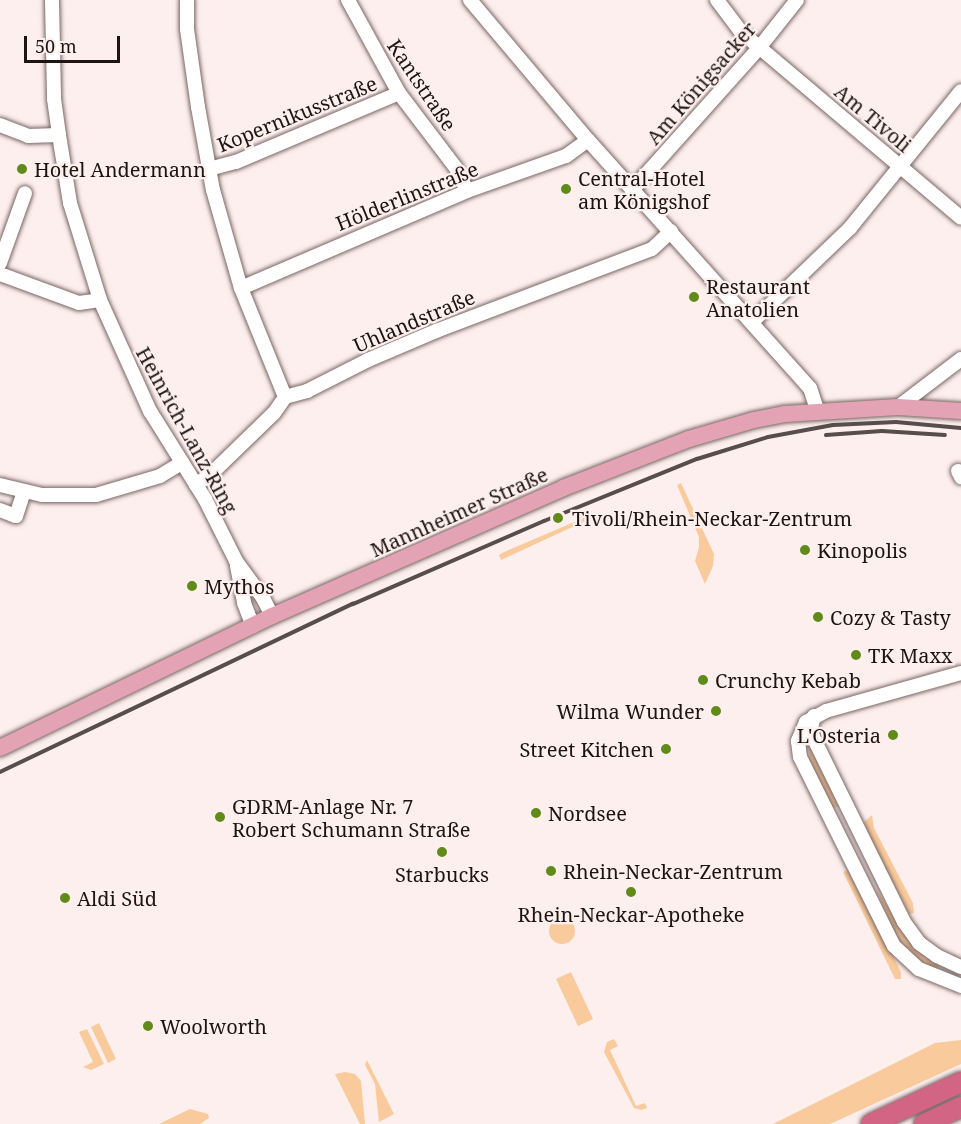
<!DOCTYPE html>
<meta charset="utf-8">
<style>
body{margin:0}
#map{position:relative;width:961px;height:1124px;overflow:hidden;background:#fdefed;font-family:"Noto Serif",serif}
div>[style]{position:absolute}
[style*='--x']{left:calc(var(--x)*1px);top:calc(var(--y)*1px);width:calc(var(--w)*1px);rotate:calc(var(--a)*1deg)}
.green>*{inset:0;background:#f9ca9b}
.round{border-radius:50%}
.roads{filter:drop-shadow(0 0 2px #796664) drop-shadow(0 0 2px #796664)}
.minor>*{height:14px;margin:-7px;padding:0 7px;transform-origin:7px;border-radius:7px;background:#fff}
.major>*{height:16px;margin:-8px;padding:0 8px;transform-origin:8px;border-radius:8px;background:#e4a3b5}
.highway>*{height:20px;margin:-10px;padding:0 10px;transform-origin:10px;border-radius:10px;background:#d26583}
.rail>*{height:4px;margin:-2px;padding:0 2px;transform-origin:2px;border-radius:2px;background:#564d4c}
.dots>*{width:16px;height:16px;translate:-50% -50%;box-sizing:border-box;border:3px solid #fdefed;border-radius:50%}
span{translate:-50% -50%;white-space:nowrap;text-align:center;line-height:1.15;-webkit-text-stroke:4.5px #fdefed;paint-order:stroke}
.street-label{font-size:20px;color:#1d1514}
.poi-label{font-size:20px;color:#1d1514}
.left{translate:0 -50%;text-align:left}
.right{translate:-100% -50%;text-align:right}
.scale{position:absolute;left:24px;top:36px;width:96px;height:27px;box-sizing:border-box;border:3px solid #1d1514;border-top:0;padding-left:8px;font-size:18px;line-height:21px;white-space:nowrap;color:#1d1514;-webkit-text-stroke:4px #fdefed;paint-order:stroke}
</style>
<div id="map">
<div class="green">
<div style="clip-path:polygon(681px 483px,714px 554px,713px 566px,705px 584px,695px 561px,699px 547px,699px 537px,677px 485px)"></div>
<div style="clip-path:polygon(593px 514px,594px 517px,501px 560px,499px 555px,504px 552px)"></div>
<div style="clip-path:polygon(810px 745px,839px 806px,830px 810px,809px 764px)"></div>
<div style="clip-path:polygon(872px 815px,874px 828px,913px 903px,914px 913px,909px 914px,868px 834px,864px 822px)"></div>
<div style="clip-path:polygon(850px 869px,901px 972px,901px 979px,895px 979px,843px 872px)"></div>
<div style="clip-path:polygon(876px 889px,911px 942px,939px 964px,937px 970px,923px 964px,904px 947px,894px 932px)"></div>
<div class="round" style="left:549px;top:918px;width:26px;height:26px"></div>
<div style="clip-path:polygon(571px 972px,593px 1019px,578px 1026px,556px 979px)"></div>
<div style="clip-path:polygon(99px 1023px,116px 1059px,108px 1063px,91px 1027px)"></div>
<div style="clip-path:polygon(87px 1029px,104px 1064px,91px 1070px,83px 1067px,93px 1062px,79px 1032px)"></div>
<div style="clip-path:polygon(614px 1039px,618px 1046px,610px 1050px,636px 1106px,645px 1103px,647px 1108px,641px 1110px,634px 1108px,604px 1052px,607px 1042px)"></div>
<div style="clip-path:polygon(961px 1040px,961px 1064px,830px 1124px,773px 1124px,935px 1043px)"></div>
<div style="clip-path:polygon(367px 1060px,394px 1114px,379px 1122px,375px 1084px,365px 1065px)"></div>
<div style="clip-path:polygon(345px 1072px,355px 1074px,361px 1081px,365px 1124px,360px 1124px,335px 1074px)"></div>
<div style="clip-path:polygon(190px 1109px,208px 1114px,209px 1118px,200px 1124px,159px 1124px)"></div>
</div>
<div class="roads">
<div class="minor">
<div style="--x:52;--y:0;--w:99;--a:88.8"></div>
<div style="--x:54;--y:99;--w:36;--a:82"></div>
<div style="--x:59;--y:135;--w:69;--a:80.8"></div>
<div style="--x:70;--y:203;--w:102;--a:72.8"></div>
<div style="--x:100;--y:300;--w:122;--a:65.8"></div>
<div style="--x:150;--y:411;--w:104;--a:58"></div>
<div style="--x:205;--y:499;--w:69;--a:63.4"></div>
<div style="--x:236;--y:561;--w:46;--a:53.9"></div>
<div style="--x:263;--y:598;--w:20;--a:63"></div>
<div style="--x:187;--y:0;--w:29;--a:90"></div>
<div style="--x:187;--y:29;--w:79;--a:82"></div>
<div style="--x:198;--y:107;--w:84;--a:79.8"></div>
<div style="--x:213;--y:190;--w:102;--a:74.1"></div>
<div style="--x:241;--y:288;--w:118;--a:68"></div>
<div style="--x:348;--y:0;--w:106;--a:61.3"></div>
<div style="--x:399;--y:93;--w:94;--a:52.8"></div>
<div style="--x:456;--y:168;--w:25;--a:64"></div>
<div style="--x:470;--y:0;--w:183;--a:49.9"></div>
<div style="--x:588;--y:140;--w:333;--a:48.2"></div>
<div style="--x:810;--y:388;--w:25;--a:72"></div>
<div style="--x:717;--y:0;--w:39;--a:53"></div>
<div style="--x:740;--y:31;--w:289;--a:40.2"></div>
<div style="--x:0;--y:125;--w:30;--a:21"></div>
<div style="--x:28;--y:136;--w:31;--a:-2"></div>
<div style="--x:209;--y:169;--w:28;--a:-15"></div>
<div style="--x:236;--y:162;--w:177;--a:-22.9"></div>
<div style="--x:632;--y:190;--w:191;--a:-48.2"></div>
<div style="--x:759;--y:48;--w:61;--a:-51.6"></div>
<div style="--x:0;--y:263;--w:74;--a:-70.3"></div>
<div style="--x:0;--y:274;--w:84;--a:20.2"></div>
<div style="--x:79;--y:303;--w:21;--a:-8"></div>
<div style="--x:241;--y:288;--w:246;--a:-23.2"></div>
<div style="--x:467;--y:191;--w:105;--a:-19.5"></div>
<div style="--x:566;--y:156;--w:27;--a:-36"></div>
<div style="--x:752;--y:322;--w:136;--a:-43.8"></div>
<div style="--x:850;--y:228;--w:176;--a:-51"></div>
<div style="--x:898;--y:407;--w:79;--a:-37.3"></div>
<div style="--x:958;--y:471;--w:7;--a:63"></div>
<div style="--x:0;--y:485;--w:43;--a:13.4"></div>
<div style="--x:42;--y:495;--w:54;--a:0"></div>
<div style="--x:96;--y:495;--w:67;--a:-16.5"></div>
<div style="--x:160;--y:476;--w:26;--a:-31"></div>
<div style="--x:196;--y:485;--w:20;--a:-37"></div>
<div style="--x:212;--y:473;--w:86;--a:-44.1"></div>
<div style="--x:274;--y:413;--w:19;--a:-55"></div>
<div style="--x:285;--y:397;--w:23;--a:-15"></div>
<div style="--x:307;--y:391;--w:68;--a:-26.9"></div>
<div style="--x:368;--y:360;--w:74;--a:-23.1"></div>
<div style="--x:436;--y:331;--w:231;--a:-20.8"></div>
<div style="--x:652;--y:249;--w:26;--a:-43"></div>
<div style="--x:0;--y:510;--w:17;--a:21"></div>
<div style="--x:16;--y:516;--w:25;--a:-72"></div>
<div style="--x:237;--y:566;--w:38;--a:79"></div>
<div style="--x:244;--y:603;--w:25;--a:69"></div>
<div style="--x:961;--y:673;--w:140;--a:164.3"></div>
<div style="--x:826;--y:711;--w:23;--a:151"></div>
<div style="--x:806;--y:722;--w:21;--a:113"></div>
<div style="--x:798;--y:741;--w:16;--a:83"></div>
<div style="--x:800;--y:757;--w:211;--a:63.6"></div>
<div style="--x:894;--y:946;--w:34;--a:43"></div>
<div style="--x:919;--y:969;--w:45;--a:22"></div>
<div style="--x:814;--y:716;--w:12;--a:104"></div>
<div style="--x:811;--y:728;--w:9;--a:77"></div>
<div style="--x:813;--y:737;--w:206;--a:63.8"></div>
<div style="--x:904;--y:922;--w:26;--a:54"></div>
<div style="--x:919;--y:943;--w:22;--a:36"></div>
<div style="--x:937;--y:956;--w:26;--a:25"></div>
</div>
<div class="major">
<div style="--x:0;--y:748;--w:302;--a:-25.9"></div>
<div style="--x:272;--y:616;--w:318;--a:-23.7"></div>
<div style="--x:563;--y:488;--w:135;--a:-21.3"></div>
<div style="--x:689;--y:439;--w:68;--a:-16.3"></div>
<div style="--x:754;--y:420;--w:32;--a:-11"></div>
<div style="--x:785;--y:414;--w:113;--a:-3.5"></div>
<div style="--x:898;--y:407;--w:63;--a:3.6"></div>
</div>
<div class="highway">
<div style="--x:871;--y:1124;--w:99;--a:-25"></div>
<div style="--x:924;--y:1124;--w:41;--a:-24.7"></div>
</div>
</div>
<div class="rail">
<div style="--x:826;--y:435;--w:56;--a:-4.1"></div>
<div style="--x:882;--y:431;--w:63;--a:3.6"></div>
<div style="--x:0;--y:772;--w:391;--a:-25.5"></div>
<div style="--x:353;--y:604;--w:208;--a:-23.5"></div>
<div style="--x:544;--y:521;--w:165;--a:-22.1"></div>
<div style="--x:697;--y:459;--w:74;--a:-17.2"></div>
<div style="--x:768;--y:437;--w:66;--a:-10.5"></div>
<div style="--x:833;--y:425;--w:63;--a:-2.7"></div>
<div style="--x:896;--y:422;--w:65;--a:5.3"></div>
</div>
<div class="dots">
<div style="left:22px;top:169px;background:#608b1b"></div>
<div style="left:566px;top:189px;background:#608b1b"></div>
<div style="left:694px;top:297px;background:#608b1b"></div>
<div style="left:558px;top:518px;background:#608b1b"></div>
<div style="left:805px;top:550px;background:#608b1b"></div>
<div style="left:192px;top:586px;background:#608b1b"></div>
<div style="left:818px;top:617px;background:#608b1b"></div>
<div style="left:856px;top:655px;background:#608b1b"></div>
<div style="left:703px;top:680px;background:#608b1b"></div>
<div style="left:716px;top:711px;background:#608b1b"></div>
<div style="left:893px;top:735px;background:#608b1b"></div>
<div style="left:666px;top:749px;background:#608b1b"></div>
<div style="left:536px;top:813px;background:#608b1b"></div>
<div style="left:220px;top:817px;background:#608b1b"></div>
<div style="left:442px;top:852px;background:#608b1b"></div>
<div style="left:551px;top:871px;background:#608b1b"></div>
<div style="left:631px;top:892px;background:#608b1b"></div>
<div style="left:65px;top:898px;background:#608b1b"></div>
<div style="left:148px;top:1026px;background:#608b1b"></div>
</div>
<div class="street-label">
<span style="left:701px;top:83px;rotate:-49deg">Am Königsacker</span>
<span style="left:422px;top:85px;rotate:56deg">Kantstraße</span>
<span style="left:297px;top:114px;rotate:-22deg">Kopernikusstraße</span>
<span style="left:873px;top:118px;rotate:40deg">Am Tivoli</span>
<span style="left:407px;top:196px;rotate:-22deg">Hölderlinstraße</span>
<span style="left:414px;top:321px;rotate:-23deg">Uhlandstraße</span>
<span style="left:187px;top:430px;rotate:61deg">Heinrich-Lanz-Ring</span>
<span style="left:459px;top:512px;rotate:-24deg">Mannheimer Straße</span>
</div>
<div class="poi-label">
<span class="left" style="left:34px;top:169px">Hotel Andermann</span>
<span class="left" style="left:578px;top:190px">Central-Hotel<br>am Königshof</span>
<span class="left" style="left:706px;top:298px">Restaurant<br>Anatolien</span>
<span class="left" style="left:572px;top:518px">Tivoli/Rhein-Neckar-Zentrum</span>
<span class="left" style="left:817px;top:550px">Kinopolis</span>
<span class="left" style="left:204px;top:586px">Mythos</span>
<span class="left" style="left:830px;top:617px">Cozy &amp; Tasty</span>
<span class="left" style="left:868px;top:655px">TK Maxx</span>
<span class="left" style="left:715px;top:680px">Crunchy Kebab</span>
<span class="right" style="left:704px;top:711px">Wilma Wunder</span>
<span class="right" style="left:881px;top:735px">L'Osteria</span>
<span class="right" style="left:654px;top:749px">Street Kitchen</span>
<span class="left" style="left:232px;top:818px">GDRM-Anlage Nr. 7<br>Robert Schumann Straße</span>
<span class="left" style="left:548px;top:813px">Nordsee</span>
<span class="left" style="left:563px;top:871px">Rhein-Neckar-Zentrum</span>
<span style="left:442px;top:874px">Starbucks</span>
<span class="left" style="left:77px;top:898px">Aldi Süd</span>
<span style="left:631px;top:914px">Rhein-Neckar-Apotheke</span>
<span class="left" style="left:160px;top:1026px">Woolworth</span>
</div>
<div class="scale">50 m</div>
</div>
